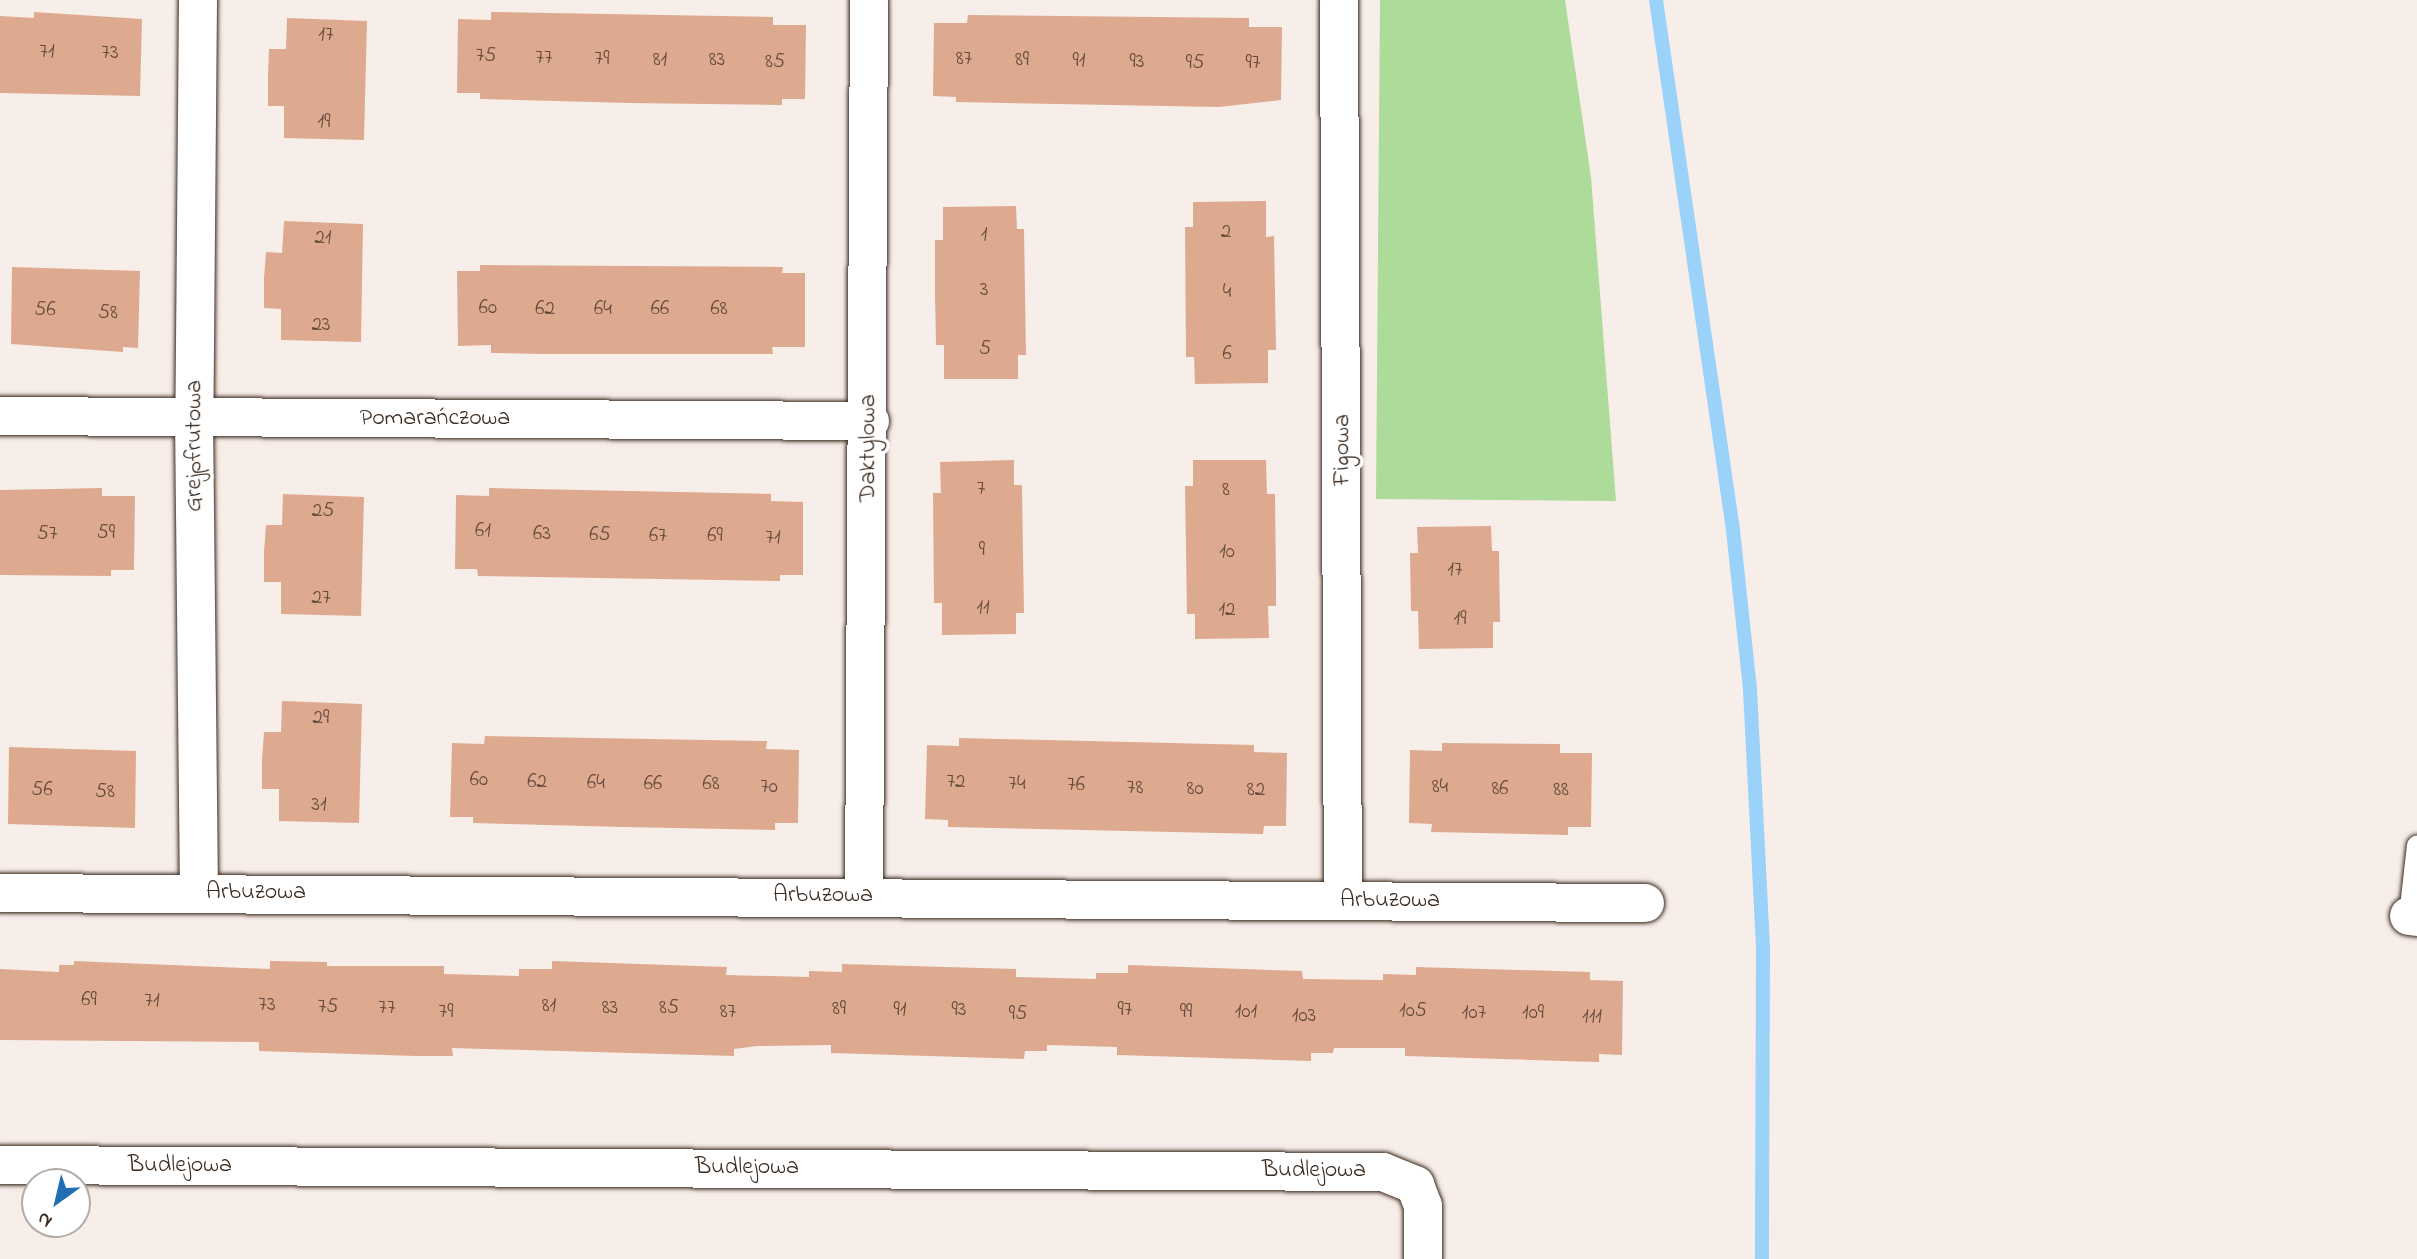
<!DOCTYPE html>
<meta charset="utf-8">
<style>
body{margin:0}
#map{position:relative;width:2417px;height:1259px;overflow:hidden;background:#f8eee9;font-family:"Indie Flower",sans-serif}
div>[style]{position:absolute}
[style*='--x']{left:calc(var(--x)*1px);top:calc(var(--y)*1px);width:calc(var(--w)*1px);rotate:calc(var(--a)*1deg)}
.green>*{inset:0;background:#addb9a}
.stream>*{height:14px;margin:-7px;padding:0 7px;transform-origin:7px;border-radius:7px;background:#9bd2fa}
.building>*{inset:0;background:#ddaa90}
.roads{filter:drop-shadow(0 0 2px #3b2a1e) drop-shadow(0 0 2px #3b2a1e)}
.service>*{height:21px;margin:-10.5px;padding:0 10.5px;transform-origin:10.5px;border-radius:10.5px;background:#fff}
.minor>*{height:38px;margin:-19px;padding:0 19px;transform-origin:19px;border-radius:19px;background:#fff}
span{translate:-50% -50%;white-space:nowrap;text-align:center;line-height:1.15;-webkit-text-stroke:7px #fff;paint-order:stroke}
.number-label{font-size:21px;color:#644a3a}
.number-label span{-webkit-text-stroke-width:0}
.street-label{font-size:24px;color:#3b2a1e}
.north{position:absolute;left:21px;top:1168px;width:70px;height:70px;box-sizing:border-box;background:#fff;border:2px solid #b1aaa5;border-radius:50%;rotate:214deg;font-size:19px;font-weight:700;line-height:28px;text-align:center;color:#3b2a1e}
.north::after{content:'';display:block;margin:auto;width:24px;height:32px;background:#1f6fb2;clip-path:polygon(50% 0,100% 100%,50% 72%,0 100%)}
</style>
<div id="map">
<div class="green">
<div style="clip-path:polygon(1380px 0,1565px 0,1591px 177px,1616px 501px,1376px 499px)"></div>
</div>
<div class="stream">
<div style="--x:1656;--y:0;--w:536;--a:81.73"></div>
<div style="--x:1733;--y:530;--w:161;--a:83.9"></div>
<div style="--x:1750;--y:690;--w:257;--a:87.1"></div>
<div style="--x:1763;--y:947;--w:312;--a:90.2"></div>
</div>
<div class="building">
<div style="clip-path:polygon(34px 12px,142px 19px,140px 96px,0 93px,0 16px,34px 18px)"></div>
<div style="clip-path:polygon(491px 12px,773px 17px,773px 25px,806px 25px,805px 99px,782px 99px,782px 105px,630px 103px,480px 99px,480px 93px,457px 93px,458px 19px,491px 20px)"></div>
<div style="clip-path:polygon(968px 15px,1249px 18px,1249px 27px,1282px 27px,1281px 100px,1219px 107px,956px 102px,956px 97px,933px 96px,934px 23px,967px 23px)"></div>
<div style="clip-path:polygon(287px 18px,367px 21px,364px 140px,284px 138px,284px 106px,268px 106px,268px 76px,269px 49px,286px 49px)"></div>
<div style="clip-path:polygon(1266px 201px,1266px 237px,1274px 236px,1276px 350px,1268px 350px,1268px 383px,1195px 384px,1194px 357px,1186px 357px,1185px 227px,1193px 227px,1193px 202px)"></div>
<div style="clip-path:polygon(1016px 206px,1017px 229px,1024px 229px,1026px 355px,1018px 355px,1018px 379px,944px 379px,944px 345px,936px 345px,935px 295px,935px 240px,943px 240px,943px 207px)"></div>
<div style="clip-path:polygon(284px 221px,363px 224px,361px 342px,281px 340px,281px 309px,264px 308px,264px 278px,266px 252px,282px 253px)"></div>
<div style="clip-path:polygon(480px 265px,783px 267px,782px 273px,805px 273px,805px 347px,772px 347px,773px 354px,542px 354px,491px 353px,491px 345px,458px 346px,457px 271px,480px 271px)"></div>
<div style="clip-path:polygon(12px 267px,140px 271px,138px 348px,123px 347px,123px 352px,11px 344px)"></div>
<div style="clip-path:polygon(1014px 460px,1014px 485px,1022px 485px,1023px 554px,1024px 613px,1016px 613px,1016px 634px,942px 635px,942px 603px,934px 603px,933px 493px,941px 493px,940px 462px)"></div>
<div style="clip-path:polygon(1193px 460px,1266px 460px,1267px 494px,1275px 494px,1276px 580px,1276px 606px,1268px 606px,1269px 638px,1195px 639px,1195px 614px,1187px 614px,1185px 486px,1193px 486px)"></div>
<div style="clip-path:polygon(102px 488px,102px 496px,135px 496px,134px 570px,111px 570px,111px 576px,0 575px,0 490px)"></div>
<div style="clip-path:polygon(489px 488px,771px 494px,771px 501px,803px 502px,803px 575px,780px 575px,780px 581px,478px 576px,477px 569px,455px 569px,456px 495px,489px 496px)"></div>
<div style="clip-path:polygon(283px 494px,364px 497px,361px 616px,281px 614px,281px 582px,264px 582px,264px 552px,266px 525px,282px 525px)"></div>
<div style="clip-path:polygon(1491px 526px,1492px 551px,1499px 551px,1500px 622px,1493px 622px,1493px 648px,1419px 649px,1418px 611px,1411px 611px,1410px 553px,1418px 553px,1417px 527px)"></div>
<div style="clip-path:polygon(282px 701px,362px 704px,359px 823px,279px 821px,279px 789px,262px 789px,262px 759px,264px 732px,281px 732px)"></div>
<div style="clip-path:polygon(485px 736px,767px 741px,766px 749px,799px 750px,798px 823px,775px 823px,775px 830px,623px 827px,473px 823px,473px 817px,450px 817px,452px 743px,484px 744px)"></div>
<div style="clip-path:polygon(959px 738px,1254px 745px,1254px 752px,1287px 753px,1286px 826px,1264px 826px,1263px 834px,948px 827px,948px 820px,925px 819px,927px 745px,959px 746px)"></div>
<div style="clip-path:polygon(1442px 743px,1560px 744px,1560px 753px,1592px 753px,1591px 827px,1568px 827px,1568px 835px,1431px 832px,1432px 824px,1409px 823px,1410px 750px,1442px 751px)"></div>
<div style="clip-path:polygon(9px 747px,136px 751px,135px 828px,8px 824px)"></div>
<div style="clip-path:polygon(74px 961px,270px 969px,270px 961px,327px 962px,327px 966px,444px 966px,444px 974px,519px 976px,519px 969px,552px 969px,552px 961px,727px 967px,726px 975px,809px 977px,809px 971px,842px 972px,842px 964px,1016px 969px,1016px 977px,1096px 979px,1096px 973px,1128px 973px,1128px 965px,1302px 971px,1303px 979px,1383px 980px,1383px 974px,1416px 975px,1416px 967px,1590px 972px,1590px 980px,1623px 981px,1622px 1055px,1599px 1054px,1599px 1062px,1562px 1061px,1405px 1056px,1405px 1048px,1334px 1048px,1333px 1053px,1311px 1053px,1311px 1061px,1117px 1055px,1117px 1047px,1047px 1045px,1047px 1051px,1025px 1051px,1024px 1059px,831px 1053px,831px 1045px,757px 1046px,734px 1049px,734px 1056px,452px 1048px,453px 1056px,416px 1056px,259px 1051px,259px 1042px,0 1040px,0 969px,59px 972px,59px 965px,74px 965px)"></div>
</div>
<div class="roads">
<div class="service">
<div style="--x:2409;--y:916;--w:71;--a:-83.6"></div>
</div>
<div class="minor">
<div style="--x:198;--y:0;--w:417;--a:90.5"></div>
<div style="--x:194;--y:417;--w:476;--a:89.4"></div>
<div style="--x:1339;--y:0;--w:900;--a:89.75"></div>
<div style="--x:0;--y:416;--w:870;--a:0.33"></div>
<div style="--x:0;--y:893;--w:1645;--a:0.35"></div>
<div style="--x:864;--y:897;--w:897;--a:-89.68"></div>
<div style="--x:2409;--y:916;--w:8;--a:7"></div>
<div style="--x:0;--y:1165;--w:1383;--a:0.29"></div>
<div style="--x:1383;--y:1172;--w:35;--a:22"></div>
<div style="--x:1415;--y:1185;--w:22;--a:69"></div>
<div style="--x:1423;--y:1206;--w:53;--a:90"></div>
</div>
</div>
<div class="number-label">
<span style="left:326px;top:35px">17</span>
<span style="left:47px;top:52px">71</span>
<span style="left:110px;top:53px">73</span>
<span style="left:486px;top:56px">75</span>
<span style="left:544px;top:58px">77</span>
<span style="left:602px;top:59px">79</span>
<span style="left:964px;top:59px">87</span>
<span style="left:660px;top:60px">81</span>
<span style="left:717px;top:60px">83</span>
<span style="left:1022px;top:60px">89</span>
<span style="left:1079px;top:61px">91</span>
<span style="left:775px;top:62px">85</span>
<span style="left:1137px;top:62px">93</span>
<span style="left:1195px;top:63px">95</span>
<span style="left:1253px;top:63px">97</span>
<span style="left:324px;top:122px">19</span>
<span style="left:1226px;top:232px">2</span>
<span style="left:984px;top:235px">1</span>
<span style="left:323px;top:238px">21</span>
<span style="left:984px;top:290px">3</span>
<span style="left:1227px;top:292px">4</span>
<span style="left:488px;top:308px">60</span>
<span style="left:545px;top:309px">62</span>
<span style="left:603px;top:309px">64</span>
<span style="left:660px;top:309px">66</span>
<span style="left:719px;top:309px">68</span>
<span style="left:45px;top:310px">56</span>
<span style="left:108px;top:313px">58</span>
<span style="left:321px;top:325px">23</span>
<span style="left:985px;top:349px">5</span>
<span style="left:1227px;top:354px">6</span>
<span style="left:981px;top:489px">7</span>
<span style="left:1226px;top:490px">8</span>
<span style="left:323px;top:511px">25</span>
<span style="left:483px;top:531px">61</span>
<span style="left:106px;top:533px">59</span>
<span style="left:47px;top:534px">57</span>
<span style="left:542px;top:534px">63</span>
<span style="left:600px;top:535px">65</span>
<span style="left:658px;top:536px">67</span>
<span style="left:715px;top:536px">69</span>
<span style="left:773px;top:538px">71</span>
<span style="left:982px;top:550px">9</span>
<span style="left:1227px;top:552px">10</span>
<span style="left:1455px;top:570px">17</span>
<span style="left:321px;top:598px">27</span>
<span style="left:983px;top:608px">11</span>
<span style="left:1227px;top:610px">12</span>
<span style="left:1460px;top:619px">19</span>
<span style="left:321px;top:718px">29</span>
<span style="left:479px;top:780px">60</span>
<span style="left:537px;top:782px">62</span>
<span style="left:956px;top:782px">72</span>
<span style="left:596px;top:783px">64</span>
<span style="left:653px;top:784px">66</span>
<span style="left:711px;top:784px">68</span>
<span style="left:1017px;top:784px">74</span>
<span style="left:1076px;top:785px">76</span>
<span style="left:769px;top:787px">70</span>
<span style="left:1440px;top:787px">84</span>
<span style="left:1135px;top:788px">78</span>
<span style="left:1195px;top:789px">80</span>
<span style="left:1500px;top:789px">86</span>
<span style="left:42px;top:790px">56</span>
<span style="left:1256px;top:790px">82</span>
<span style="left:1561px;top:790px">88</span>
<span style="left:105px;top:792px">58</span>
<span style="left:319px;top:805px">31</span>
<span style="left:89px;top:1000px">69</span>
<span style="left:152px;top:1001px">71</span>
<span style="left:267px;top:1005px">73</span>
<span style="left:549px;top:1006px">81</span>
<span style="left:328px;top:1007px">75</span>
<span style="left:387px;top:1008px">77</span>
<span style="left:610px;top:1008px">83</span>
<span style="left:669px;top:1008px">85</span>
<span style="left:839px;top:1009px">89</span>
<span style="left:900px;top:1010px">91</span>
<span style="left:959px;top:1010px">93</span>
<span style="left:1125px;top:1010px">97</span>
<span style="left:1413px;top:1011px">105</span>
<span style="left:446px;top:1012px">79</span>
<span style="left:728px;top:1012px">87</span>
<span style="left:1186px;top:1012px">99</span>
<span style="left:1246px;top:1012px">101</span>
<span style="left:1474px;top:1013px">107</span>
<span style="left:1533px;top:1013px">109</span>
<span style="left:1018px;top:1014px">95</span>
<span style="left:1304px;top:1016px">103</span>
<span style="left:1592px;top:1017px">111</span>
</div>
<div class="street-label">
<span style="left:435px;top:419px">Pomarańczowa</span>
<span style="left:195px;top:446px;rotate:-90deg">Grejpfrutowa</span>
<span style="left:869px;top:448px;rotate:-90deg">Daktylowa</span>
<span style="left:1343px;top:450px;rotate:-90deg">Figowa</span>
<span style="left:256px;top:893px">Arbuzowa</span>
<span style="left:823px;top:896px">Arbuzowa</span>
<span style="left:1390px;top:901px">Arbuzowa</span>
<span style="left:180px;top:1166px">Budlejowa</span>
<span style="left:747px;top:1168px">Budlejowa</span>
<span style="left:1314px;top:1171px">Budlejowa</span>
</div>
<div class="north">N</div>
</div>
